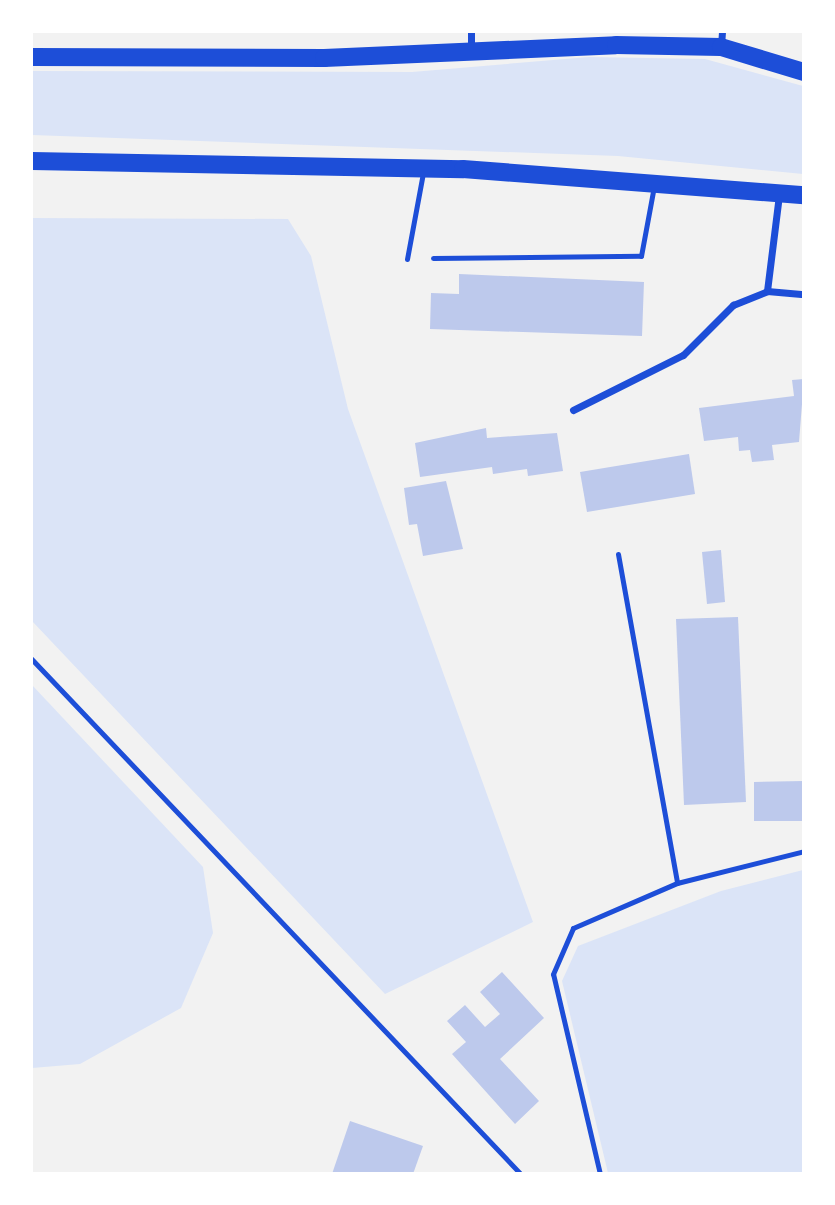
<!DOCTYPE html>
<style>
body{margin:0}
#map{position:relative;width:835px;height:1205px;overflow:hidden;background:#f2f2f2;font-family:"PT Sans Narrow",sans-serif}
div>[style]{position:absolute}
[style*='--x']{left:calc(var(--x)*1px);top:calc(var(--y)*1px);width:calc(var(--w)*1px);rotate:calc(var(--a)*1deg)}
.green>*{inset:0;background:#dbe4f7}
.building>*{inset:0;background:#bdc9ec}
.path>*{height:4.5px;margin:-2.25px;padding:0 2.25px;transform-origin:2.25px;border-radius:2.25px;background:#1d4ed8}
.service>*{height:5px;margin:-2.5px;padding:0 2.5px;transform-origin:2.5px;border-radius:2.5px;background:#1d4ed8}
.minor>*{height:7px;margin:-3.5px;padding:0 3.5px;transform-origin:3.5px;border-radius:3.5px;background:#1d4ed8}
.primary>*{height:18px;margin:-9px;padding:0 9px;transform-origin:9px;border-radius:9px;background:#1d4ed8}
span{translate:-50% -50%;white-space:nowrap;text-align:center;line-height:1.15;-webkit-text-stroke:5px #fff;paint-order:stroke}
.frame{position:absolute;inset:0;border:33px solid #fff;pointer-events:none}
</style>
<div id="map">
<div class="green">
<div style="clip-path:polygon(589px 57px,705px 59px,803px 86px,803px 174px,618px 156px,32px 135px,32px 71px,412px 72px)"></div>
<div style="clip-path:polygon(32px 218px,288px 219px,311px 256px,348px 409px,533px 922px,385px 994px,32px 621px)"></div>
<div style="clip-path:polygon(32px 685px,203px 867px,213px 933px,181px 1008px,80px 1064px,32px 1068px)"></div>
<div style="clip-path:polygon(803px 870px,803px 1173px,608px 1173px,562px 981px,578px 946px,721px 891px)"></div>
</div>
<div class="building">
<div style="clip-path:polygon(459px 274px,644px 282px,642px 336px,430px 329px,431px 293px,459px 294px)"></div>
<div style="clip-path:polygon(804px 379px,799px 442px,772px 445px,774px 460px,752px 462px,750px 450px,739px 451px,738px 437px,704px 441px,699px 408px,794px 396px,792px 380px)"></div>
<div style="clip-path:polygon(486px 428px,487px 438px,557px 433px,563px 471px,528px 476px,527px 469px,493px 474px,492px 467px,420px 477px,415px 443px)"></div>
<div style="clip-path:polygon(689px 454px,695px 494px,587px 512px,580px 472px)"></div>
<div style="clip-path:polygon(446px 481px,463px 549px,423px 556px,417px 524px,409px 525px,404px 488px)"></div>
<div style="clip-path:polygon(721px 550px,725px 602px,707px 604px,702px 552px)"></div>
<div style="clip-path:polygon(738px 617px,746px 802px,684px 805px,676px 619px)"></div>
<div style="clip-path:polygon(804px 781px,804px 821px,754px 821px,754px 782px)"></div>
<div style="clip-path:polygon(502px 972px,544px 1018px,500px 1059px,539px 1101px,515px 1124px,452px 1054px,466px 1042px,447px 1021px,465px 1005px,485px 1027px,500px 1014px,480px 992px)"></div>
<div style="clip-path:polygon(350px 1121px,423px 1146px,413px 1174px,332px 1174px)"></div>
</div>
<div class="path">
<div style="--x:32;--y:659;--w:710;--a:46.48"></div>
</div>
<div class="service">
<div style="--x:433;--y:258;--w:208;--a:-0.6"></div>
<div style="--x:641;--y:256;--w:71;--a:-79.5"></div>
<div style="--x:407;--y:259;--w:87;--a:-79.5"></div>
<div style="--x:618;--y:554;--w:334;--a:79.8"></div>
<div style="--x:600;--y:1174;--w:205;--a:-103.2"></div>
<div style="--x:553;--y:974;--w:50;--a:-66.5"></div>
<div style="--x:573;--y:928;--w:113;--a:-23.4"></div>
<div style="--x:677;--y:883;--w:131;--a:-14.1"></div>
</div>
<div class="minor">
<div style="--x:721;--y:46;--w:14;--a:-86"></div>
<div style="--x:471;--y:51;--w:19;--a:-90"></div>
<div style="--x:767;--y:291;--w:37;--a:5"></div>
<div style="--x:573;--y:410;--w:123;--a:-26.6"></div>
<div style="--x:683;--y:355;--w:71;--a:-45"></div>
<div style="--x:733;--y:305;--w:37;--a:-22"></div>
<div style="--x:767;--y:291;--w:97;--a:-82.9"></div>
</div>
<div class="primary">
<div style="--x:32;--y:57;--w:292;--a:0.2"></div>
<div style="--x:324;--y:58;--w:292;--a:-2.5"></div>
<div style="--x:616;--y:45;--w:105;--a:1.1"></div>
<div style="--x:721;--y:47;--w:87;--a:16.8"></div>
<div style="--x:32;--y:161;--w:431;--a:1.1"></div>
<div style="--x:463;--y:169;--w:342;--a:4.4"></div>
</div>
<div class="frame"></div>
</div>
